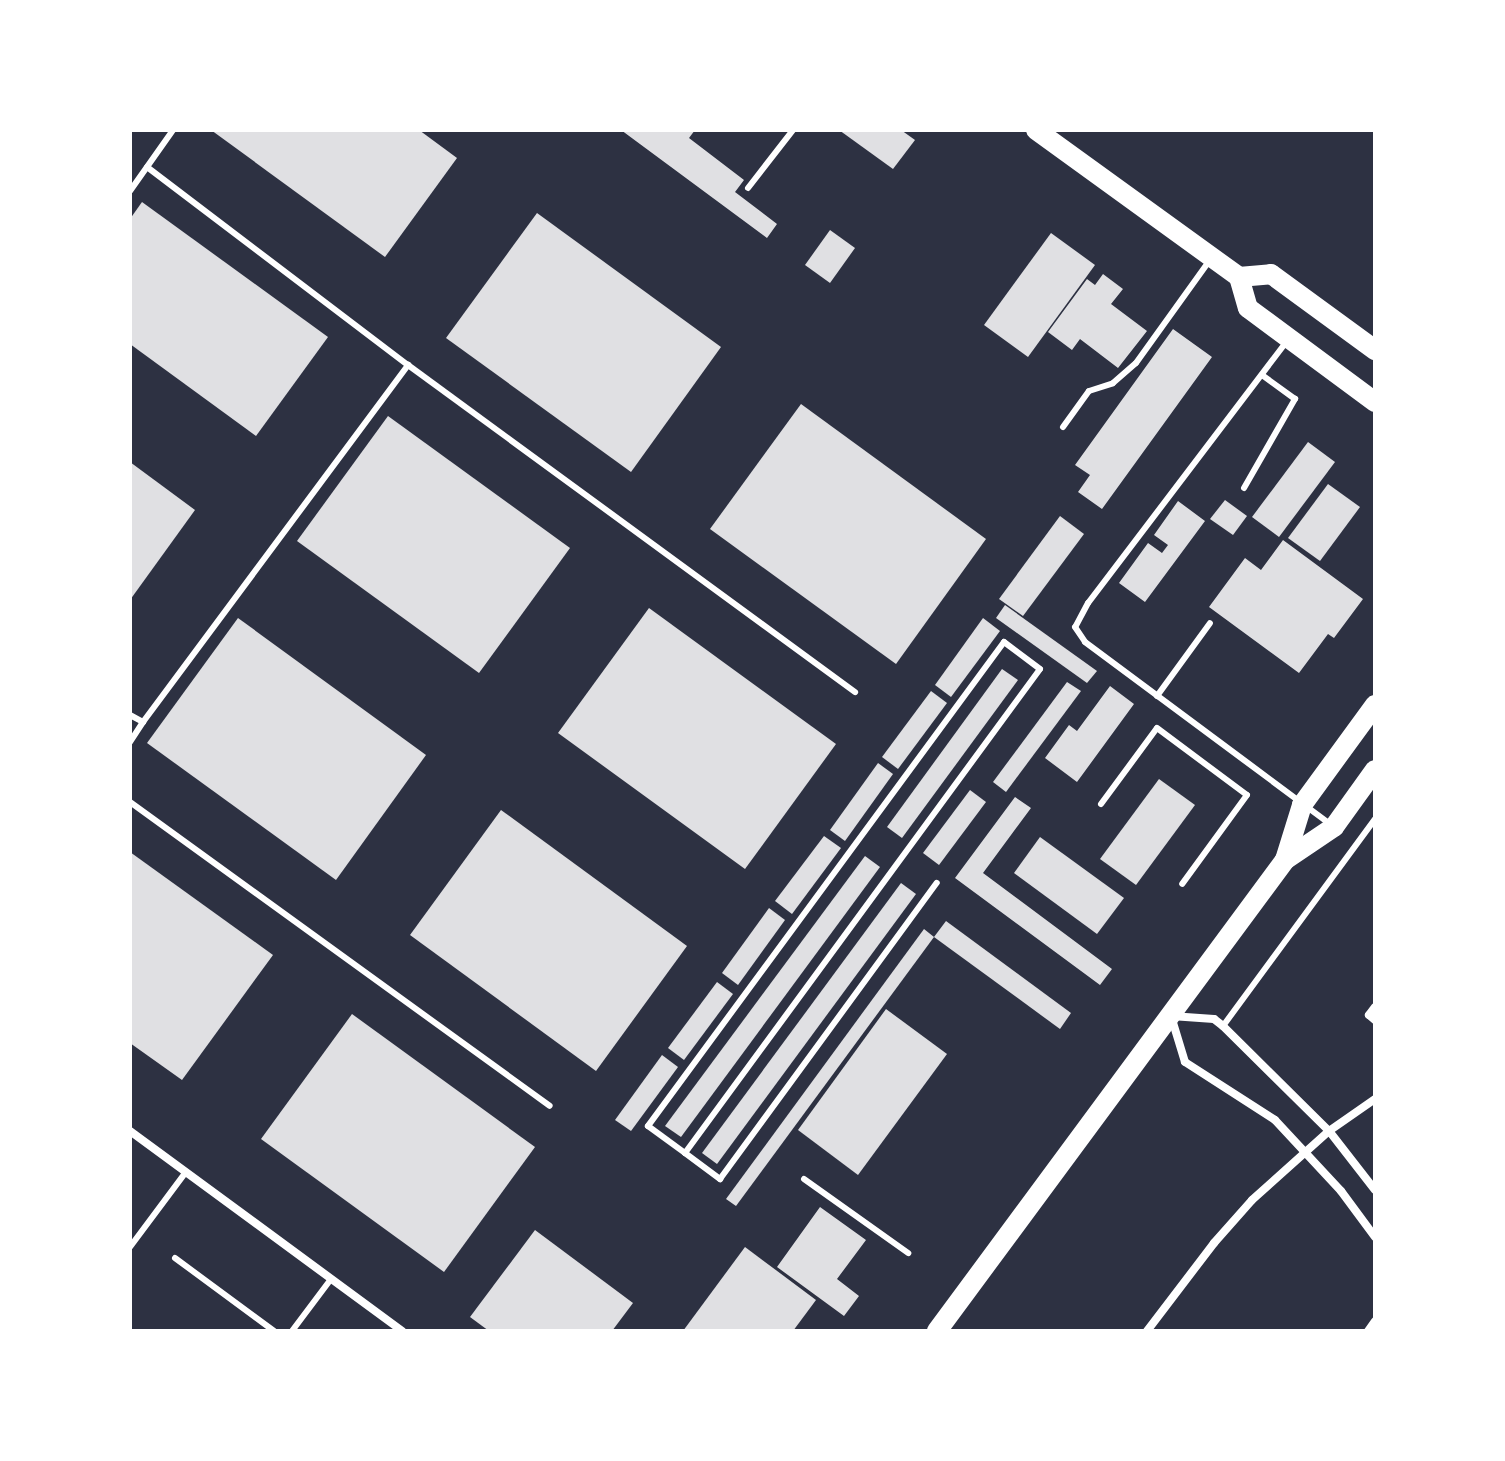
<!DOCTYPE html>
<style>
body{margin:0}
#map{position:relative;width:1505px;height:1461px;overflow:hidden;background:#2d3142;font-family:"IBM Plex Serif",serif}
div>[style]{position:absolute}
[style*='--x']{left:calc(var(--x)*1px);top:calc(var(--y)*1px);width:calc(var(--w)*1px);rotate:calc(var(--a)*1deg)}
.building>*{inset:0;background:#e0e0e3}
.service>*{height:6px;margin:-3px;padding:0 3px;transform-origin:3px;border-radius:3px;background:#fff}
.minor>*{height:8px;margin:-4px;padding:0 4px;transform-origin:4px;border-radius:4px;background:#fff}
.primary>*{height:20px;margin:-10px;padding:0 10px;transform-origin:10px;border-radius:10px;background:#fff}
span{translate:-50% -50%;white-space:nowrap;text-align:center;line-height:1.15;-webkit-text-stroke:8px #fff;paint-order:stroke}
.frame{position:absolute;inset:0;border:132px solid #fff;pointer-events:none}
</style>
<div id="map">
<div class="building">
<div style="clip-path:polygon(211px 130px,419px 130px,457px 158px,385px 257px)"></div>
<div style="clip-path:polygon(621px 130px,695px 130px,689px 138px,744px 180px,735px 192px,777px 224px,767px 238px)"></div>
<div style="clip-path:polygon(839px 130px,901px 130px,915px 140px,893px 169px)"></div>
<div style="clip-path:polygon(142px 202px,328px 337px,256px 436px,130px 344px,130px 219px)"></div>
<div style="clip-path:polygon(537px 213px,721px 347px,631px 472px,446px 338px)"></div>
<div style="clip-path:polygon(830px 230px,855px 248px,830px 283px,805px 265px)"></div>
<div style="clip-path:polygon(1051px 233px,1095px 265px,1028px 357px,984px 325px)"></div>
<div style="clip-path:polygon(1103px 274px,1123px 289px,1111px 304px,1147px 331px,1118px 368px,1080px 339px,1072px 350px,1048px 332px,1087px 279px,1095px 285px)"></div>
<div style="clip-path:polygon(1173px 329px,1212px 357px,1102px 509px,1078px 492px,1090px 475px,1075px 465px)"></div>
<div style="clip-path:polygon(801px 404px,986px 539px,896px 664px,710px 529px)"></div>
<div style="clip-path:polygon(388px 416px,570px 548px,479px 673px,297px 541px)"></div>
<div style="clip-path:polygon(1308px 442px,1335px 462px,1279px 537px,1252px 517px)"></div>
<div style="clip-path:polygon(130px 462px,195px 510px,130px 600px)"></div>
<div style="clip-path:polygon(1328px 484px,1360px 507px,1320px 561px,1288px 538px)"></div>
<div style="clip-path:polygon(1225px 500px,1247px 516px,1233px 535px,1210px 519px)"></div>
<div style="clip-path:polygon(1178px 501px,1205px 521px,1145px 602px,1119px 583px,1148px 543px,1162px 553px,1168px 545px,1154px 535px)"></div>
<div style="clip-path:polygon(1060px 516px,1084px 534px,1023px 616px,999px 599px)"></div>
<div style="clip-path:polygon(1283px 540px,1363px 599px,1334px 638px,1328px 634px,1299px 673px,1209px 607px,1245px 558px,1261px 570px)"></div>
<div style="clip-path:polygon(1005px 605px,1097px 671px,1087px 683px,996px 618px)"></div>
<div style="clip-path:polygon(649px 608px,836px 744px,745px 869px,558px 733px)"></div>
<div style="clip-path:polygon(238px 618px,426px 755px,336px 880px,147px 743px)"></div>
<div style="clip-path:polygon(983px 618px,1000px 631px,951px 697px,935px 685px)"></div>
<div style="clip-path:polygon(1002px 669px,1018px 680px,902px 838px,887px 827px)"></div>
<div style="clip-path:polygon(1067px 682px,1081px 691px,1006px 792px,993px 782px)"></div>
<div style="clip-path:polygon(1110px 686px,1134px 704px,1077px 782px,1045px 758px,1069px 725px,1077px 731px)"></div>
<div style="clip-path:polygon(931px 691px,947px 703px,898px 769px,882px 757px)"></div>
<div style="clip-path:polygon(878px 763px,893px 774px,845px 841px,830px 830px)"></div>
<div style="clip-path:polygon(1159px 779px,1195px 805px,1136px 885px,1100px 859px)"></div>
<div style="clip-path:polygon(970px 790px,986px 802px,939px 865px,923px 853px)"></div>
<div style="clip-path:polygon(1015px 797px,1031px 808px,983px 873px,1112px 969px,1100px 985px,955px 878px)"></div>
<div style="clip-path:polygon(501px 810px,687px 946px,596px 1071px,410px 935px)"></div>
<div style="clip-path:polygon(824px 836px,841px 848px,792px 914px,775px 901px)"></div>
<div style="clip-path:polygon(1040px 837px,1124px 898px,1097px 934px,1014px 873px)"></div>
<div style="clip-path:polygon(130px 852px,273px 955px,182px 1080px,130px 1043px)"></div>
<div style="clip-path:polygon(865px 856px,880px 867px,681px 1137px,665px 1126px)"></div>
<div style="clip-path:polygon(901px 883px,916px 894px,717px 1164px,702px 1153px)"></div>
<div style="clip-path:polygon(769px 908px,785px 920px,738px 985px,722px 973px)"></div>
<div style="clip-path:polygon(946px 921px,1071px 1013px,1060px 1029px,934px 937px)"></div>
<div style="clip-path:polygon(924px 929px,934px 937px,736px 1206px,726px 1199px)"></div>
<div style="clip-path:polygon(717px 982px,733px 994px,684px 1060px,668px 1048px)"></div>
<div style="clip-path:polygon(886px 1009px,947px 1054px,858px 1175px,798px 1130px)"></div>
<div style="clip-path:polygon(352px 1014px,535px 1147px,444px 1272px,261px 1139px)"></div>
<div style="clip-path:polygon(662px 1055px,678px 1067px,631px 1131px,615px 1120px)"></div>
<div style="clip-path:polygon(820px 1207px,866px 1240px,837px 1279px,859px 1296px,844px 1316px,777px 1267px)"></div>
<div style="clip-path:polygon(535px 1230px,633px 1303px,612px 1331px,489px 1331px,470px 1317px)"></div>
<div style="clip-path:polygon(745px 1247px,816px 1300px,793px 1331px,683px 1331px)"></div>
</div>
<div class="service">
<div style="--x:147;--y:167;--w:328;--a:37.2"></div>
<div style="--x:748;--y:188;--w:73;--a:-52.2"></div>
<div style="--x:130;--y:191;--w:75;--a:-54.8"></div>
<div style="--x:1287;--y:341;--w:329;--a:127.2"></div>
<div style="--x:1088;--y:603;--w:27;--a:118"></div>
<div style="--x:1075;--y:627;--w:18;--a:56"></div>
<div style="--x:1085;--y:642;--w:305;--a:36.6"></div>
<div style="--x:1063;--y:427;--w:44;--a:-54.2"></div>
<div style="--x:1089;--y:391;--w:25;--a:-18"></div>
<div style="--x:1113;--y:383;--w:30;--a:-41"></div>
<div style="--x:1136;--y:363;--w:127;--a:-54.3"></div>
<div style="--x:1244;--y:488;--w:103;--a:-60.2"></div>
<div style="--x:1295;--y:399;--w:41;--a:-144"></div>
<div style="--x:1157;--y:696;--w:90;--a:-54"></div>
<div style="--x:130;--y:715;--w:15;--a:28"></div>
<div style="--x:143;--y:722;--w:24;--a:123"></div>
<div style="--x:143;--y:722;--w:445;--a:-53.4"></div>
<div style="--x:408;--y:365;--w:554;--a:36.19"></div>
<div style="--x:130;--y:802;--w:518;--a:35.9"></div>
<div style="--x:1101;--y:804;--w:94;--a:-53.6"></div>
<div style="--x:1157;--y:728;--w:112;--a:36.7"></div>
<div style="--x:1247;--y:795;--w:110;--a:126.1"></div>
<div style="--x:1223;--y:1026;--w:257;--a:-53.7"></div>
<div style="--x:685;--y:1153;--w:600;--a:-53.74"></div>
<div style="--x:1040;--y:669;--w:45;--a:-143.1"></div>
<div style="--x:1004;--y:642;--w:601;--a:126.34"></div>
<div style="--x:648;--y:1126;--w:46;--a:36.1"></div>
<div style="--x:685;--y:1153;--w:44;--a:36.6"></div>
<div style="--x:720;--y:1179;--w:367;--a:-53.8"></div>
<div style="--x:804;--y:1179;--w:128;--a:35.4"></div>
<div style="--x:130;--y:1247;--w:94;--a:-53.3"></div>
<div style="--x:175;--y:1258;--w:123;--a:36.4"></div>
<div style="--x:292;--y:1331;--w:65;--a:-53.1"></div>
</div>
<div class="minor">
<div style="--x:1375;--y:1007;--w:10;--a:127"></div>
<div style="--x:1369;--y:1015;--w:8;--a:40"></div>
<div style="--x:130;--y:1131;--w:338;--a:36.3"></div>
<div style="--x:1375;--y:1190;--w:75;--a:-127.9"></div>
<div style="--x:1329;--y:1131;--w:149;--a:-135.3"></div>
<div style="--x:1223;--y:1026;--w:11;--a:-142"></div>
<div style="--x:1214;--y:1019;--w:43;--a:-176"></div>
<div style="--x:1171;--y:1016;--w:48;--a:73.1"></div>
<div style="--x:1185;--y:1062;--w:107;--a:32.8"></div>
<div style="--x:1275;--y:1120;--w:97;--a:47.1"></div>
<div style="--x:1341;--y:1191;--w:57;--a:53.5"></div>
<div style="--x:1147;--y:1331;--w:111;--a:-52.7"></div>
<div style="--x:1214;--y:1243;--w:57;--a:-48.5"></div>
<div style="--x:1252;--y:1200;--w:103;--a:-41.9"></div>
<div style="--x:1329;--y:1131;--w:56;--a:-34.8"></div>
<div style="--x:1368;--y:1331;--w:12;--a:-55"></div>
</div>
<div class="primary">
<div style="--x:1036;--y:130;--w:251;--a:35.9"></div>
<div style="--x:1239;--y:277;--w:32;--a:74"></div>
<div style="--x:1248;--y:308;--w:158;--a:36.5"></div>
<div style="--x:1239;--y:277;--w:32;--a:-5"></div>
<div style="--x:1271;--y:274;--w:129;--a:36.2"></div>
<div style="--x:1285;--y:860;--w:58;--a:-72.8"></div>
<div style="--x:1302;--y:805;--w:124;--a:-53.9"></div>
<div style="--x:937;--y:1331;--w:586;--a:-53.54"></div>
<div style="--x:1285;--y:860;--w:59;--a:-34"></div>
<div style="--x:1334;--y:827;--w:70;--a:-54.3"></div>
</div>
<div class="frame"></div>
</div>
